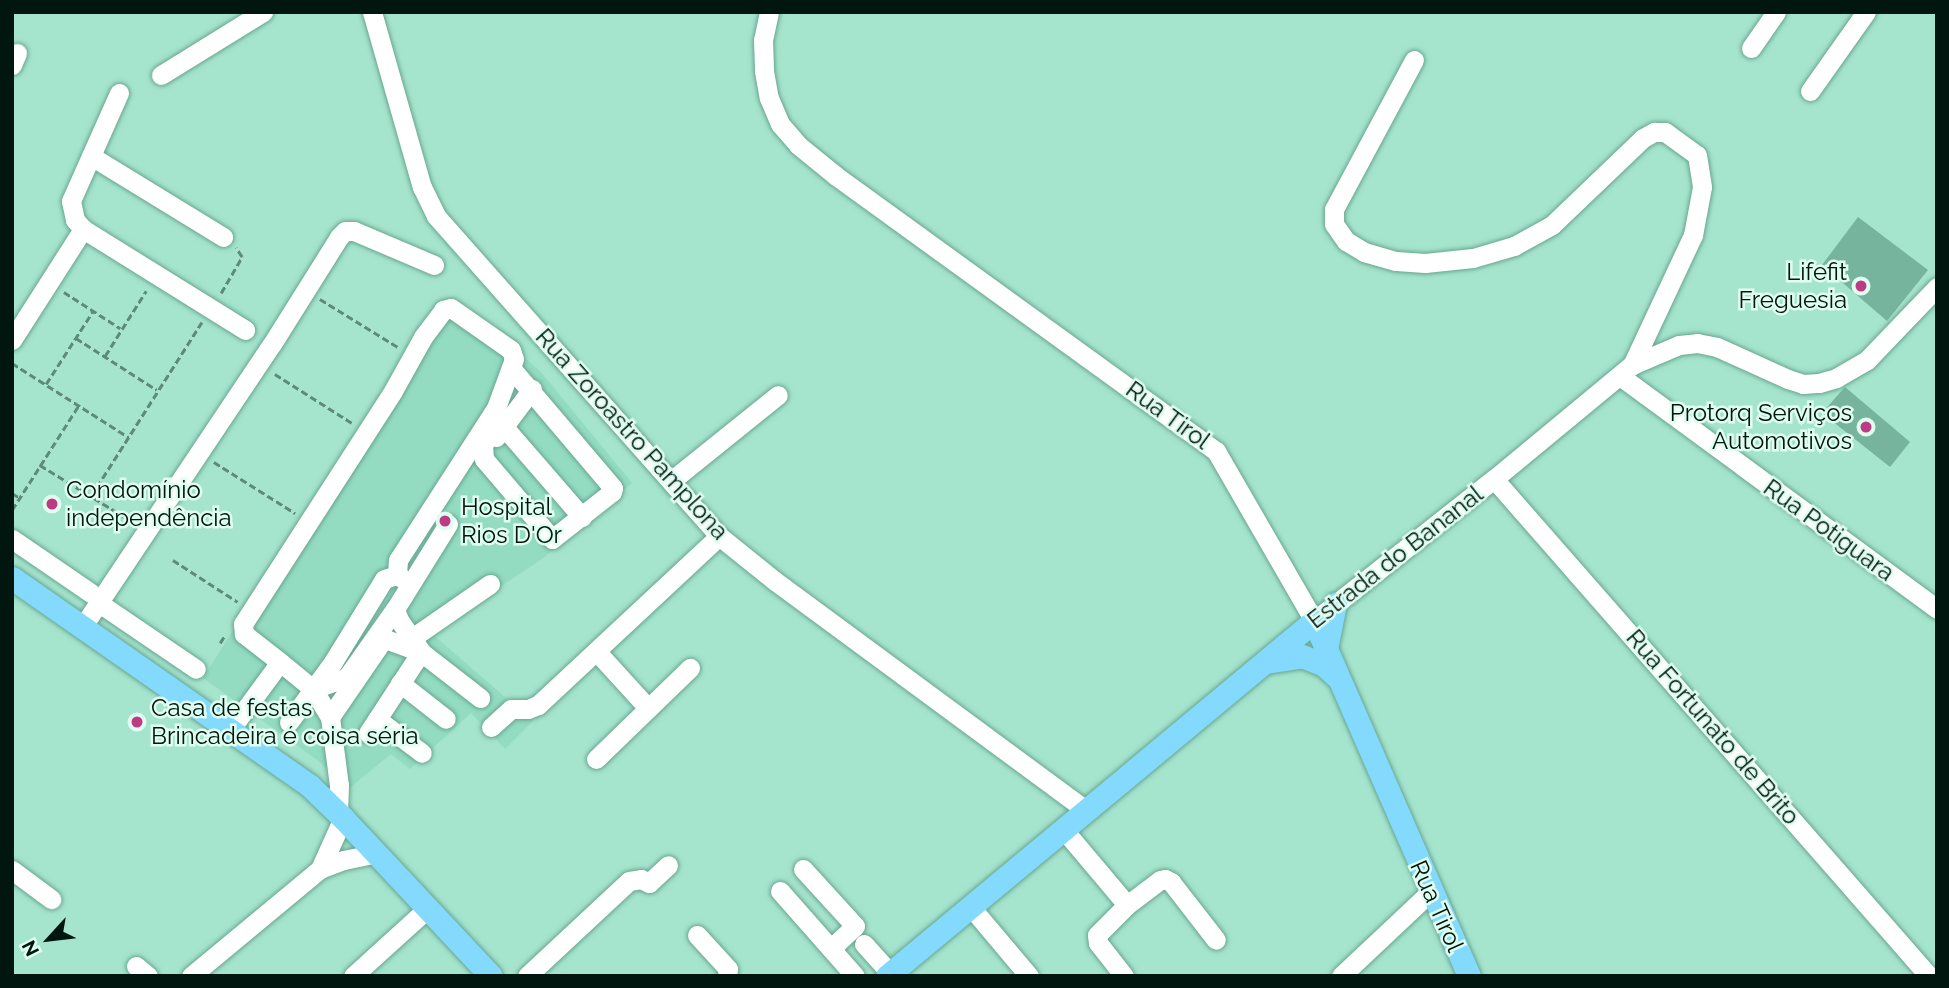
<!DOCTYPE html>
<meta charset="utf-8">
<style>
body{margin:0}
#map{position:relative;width:1949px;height:988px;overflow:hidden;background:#a5e4cd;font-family:Raleway,sans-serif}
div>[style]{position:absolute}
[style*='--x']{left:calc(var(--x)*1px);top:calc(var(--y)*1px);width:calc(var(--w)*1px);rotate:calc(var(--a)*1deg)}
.built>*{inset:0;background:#93dcc2}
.building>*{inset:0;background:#77b49e}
.path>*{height:2.5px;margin-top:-1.25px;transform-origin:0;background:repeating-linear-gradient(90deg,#5d8a7a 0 7px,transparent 0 10.5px)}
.roads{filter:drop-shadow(0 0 2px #69a691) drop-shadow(0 0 2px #69a691)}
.minor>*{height:19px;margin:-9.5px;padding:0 9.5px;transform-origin:9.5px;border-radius:9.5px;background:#fff}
.major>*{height:23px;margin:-11.5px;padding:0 11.5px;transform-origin:11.5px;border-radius:11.5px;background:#83dafd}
.dots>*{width:19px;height:19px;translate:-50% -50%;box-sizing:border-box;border:4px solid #dffdf1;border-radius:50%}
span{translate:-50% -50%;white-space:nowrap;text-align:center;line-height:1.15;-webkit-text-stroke:5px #dffdf1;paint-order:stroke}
.poi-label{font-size:24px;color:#00160f}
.right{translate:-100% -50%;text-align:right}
.left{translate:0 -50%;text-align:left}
.street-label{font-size:24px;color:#00160f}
.frame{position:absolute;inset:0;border:14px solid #00160f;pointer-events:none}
.north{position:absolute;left:14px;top:904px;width:70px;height:70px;-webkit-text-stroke:5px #dffdf1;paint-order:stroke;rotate:243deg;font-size:19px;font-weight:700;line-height:28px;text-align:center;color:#00160f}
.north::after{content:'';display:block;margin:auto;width:24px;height:32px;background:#00160f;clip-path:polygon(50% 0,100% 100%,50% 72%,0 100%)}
</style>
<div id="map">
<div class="built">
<div style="clip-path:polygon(445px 302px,498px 335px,541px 372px,632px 483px,542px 559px,431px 633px,533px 721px,505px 749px,471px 713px,410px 769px,391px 754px,347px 790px,320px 762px,203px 678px,403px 362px)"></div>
</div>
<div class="building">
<div style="clip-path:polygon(1858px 217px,1928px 270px,1887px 321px,1822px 265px)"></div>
<div style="clip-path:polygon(1845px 387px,1910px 442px,1890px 467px,1822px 413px)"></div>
</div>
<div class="path">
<div style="--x:64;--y:292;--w:67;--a:32.7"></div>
<div style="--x:221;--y:293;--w:42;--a:-59.7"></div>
<div style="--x:242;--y:257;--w:11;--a:-124"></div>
<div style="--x:320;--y:299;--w:92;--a:31.6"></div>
<div style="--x:76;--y:338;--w:96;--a:32.7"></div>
<div style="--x:105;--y:356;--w:77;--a:-57.8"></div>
<div style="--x:12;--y:363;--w:138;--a:32.5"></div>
<div style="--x:275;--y:374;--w:91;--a:32.5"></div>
<div style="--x:46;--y:384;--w:87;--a:-57.2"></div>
<div style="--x:214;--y:462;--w:96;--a:32.2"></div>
<div style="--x:40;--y:465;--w:109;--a:31.5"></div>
<div style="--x:12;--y:493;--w:9;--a:32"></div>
<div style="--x:91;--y:496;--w:206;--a:-57.5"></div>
<div style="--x:12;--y:510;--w:125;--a:-57.5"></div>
<div style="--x:173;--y:560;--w:77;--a:32.9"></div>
<div style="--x:220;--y:643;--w:9;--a:-58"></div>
</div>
<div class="roads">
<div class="minor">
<div style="--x:372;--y:12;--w:182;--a:74.1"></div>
<div style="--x:422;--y:187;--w:32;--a:64"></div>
<div style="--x:436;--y:216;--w:427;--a:48.5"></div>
<div style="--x:719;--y:536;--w:72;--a:38.8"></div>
<div style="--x:775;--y:581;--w:386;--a:36.4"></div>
<div style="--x:769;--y:12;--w:29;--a:102"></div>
<div style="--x:763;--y:40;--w:31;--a:88"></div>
<div style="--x:764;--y:71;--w:27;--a:80"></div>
<div style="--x:769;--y:98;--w:28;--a:67"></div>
<div style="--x:780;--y:124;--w:28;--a:49"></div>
<div style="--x:798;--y:145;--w:49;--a:39.2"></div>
<div style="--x:836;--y:176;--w:469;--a:35.9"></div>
<div style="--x:1216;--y:451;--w:196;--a:60"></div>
<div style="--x:1314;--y:621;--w:229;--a:-38.3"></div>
<div style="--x:1494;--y:479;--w:179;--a:-39.6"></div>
<div style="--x:1632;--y:365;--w:51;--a:-23.1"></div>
<div style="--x:1679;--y:345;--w:18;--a:-6"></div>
<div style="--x:1697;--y:343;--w:20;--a:11"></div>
<div style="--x:1717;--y:347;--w:78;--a:24.3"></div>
<div style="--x:1788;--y:379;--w:16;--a:18"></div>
<div style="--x:1803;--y:384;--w:16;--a:-4"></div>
<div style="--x:1819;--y:383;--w:18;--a:-16"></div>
<div style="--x:1836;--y:378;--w:36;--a:-30"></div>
<div style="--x:1867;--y:360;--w:101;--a:-46.2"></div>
<div style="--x:1751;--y:48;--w:44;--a:-55.2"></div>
<div style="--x:1414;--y:60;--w:169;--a:118.2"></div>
<div style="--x:1334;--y:209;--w:15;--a:90"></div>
<div style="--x:1334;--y:224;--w:21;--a:55"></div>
<div style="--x:1346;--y:241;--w:21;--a:31"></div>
<div style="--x:1364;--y:252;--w:33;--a:16"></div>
<div style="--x:1396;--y:261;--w:29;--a:4"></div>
<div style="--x:1425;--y:263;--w:48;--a:-5.9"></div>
<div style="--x:1473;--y:258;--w:43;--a:-16.3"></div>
<div style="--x:1514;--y:246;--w:43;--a:-28.9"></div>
<div style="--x:1552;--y:225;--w:126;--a:-43.7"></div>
<div style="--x:1643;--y:138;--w:13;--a:-29"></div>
<div style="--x:1654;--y:132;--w:11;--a:0"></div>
<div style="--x:1665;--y:132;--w:39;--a:36"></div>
<div style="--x:1697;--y:155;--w:32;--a:81"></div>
<div style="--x:1702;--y:187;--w:49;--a:100.6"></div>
<div style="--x:1693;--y:235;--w:144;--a:115.1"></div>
<div style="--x:12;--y:65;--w:13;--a:-67"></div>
<div style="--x:161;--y:75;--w:120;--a:-31.7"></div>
<div style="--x:1810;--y:91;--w:97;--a:-54.7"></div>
<div style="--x:119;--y:93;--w:118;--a:114"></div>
<div style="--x:71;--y:201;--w:19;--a:78"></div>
<div style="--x:75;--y:220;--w:12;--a:48"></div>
<div style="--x:83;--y:229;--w:191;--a:31.9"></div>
<div style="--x:91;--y:156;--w:155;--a:31.5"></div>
<div style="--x:12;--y:340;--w:132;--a:-57.4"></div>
<div style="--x:1620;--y:376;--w:393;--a:36.3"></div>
<div style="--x:504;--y:427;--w:119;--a:49.1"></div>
<div style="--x:492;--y:430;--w:17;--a:121"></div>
<div style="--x:483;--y:445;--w:14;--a:86"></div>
<div style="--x:484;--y:459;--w:105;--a:49.6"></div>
<div style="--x:552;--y:539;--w:76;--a:-38.1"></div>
<div style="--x:612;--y:492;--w:4;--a:-76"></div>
<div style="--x:613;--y:488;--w:156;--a:-130.3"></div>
<div style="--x:496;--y:437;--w:60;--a:-53.1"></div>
<div style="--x:1494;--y:479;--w:660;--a:48.81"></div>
<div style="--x:671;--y:481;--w:137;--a:-38.8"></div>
<div style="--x:448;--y:524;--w:100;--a:121.9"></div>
<div style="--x:395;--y:609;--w:12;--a:70"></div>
<div style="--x:399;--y:620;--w:39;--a:55"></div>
<div style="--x:421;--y:652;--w:75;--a:37.9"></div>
<div style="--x:12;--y:539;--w:96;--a:34.4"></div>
<div style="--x:99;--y:603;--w:117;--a:34.2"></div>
<div style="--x:83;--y:626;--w:339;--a:-56.2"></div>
<div style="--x:272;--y:344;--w:126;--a:-57.9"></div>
<div style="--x:339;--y:237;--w:8;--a:-45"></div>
<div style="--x:345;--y:231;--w:9;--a:0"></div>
<div style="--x:354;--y:231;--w:87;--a:23"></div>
<div style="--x:412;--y:638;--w:95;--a:-34.7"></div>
<div style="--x:597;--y:652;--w:76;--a:47.7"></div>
<div style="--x:280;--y:662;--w:46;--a:-142.1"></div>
<div style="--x:244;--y:634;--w:10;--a:-96"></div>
<div style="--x:243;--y:624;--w:277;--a:-57.2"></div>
<div style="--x:393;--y:391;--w:62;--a:-60.9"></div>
<div style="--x:423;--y:337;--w:34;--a:-53"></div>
<div style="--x:443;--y:310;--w:8;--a:-14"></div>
<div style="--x:451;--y:308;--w:73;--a:35"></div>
<div style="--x:511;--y:350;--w:9;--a:72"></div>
<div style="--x:514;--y:359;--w:52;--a:110.2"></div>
<div style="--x:496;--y:408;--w:181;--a:122.8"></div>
<div style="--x:398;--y:560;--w:15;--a:94"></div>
<div style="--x:400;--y:683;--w:58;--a:38"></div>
<div style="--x:313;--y:689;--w:36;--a:-19"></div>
<div style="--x:347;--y:677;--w:83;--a:-54.8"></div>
<div style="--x:330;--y:717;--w:93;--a:-55.5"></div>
<div style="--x:383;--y:640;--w:5;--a:0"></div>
<div style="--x:388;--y:640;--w:35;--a:20"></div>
<div style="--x:421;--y:652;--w:97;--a:123.2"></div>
<div style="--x:377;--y:719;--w:56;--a:37.1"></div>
<div style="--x:289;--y:722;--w:74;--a:-53.7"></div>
<div style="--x:333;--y:662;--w:97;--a:-58.4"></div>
<div style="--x:384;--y:579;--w:14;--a:-17"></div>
<div style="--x:397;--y:575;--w:13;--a:32"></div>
<div style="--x:491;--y:727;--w:27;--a:-42"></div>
<div style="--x:511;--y:709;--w:17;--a:0"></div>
<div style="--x:528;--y:709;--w:11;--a:-22"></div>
<div style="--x:538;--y:705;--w:248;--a:-43"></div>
<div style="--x:230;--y:730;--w:84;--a:-53.7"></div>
<div style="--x:280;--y:662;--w:43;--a:39.3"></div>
<div style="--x:313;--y:689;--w:33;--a:59"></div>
<div style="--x:330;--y:717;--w:69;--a:82.5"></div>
<div style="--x:339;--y:785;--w:28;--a:92"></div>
<div style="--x:596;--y:759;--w:131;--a:-44.1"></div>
<div style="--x:1063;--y:829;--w:99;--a:49.9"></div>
<div style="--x:320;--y:869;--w:56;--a:-65.7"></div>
<div style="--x:803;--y:869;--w:77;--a:47.6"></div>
<div style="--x:855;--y:926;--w:33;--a:137"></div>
<div style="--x:12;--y:870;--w:49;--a:36.6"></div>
<div style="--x:780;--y:891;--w:113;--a:48.6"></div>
<div style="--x:970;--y:906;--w:92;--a:49.9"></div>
<div style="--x:697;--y:935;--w:46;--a:47.6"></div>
<div style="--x:728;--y:969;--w:7;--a:98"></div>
<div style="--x:864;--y:944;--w:39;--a:48"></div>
<div style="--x:136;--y:966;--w:16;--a:40"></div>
<div style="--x:191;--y:976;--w:168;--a:-39.7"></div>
<div style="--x:320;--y:869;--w:26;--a:-21"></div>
<div style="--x:344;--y:860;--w:34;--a:-12"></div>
<div style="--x:353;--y:976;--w:101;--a:-42.2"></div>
<div style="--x:527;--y:976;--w:139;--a:-43"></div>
<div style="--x:629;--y:881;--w:12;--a:-9"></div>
<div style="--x:641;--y:879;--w:9;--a:27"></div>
<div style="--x:649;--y:883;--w:26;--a:-43"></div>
<div style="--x:1124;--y:976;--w:42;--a:-128.2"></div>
<div style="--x:1098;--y:943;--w:8;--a:-97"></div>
<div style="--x:1097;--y:935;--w:42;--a:-45"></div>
<div style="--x:1127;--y:905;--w:41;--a:-37.1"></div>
<div style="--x:1160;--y:880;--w:5;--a:-11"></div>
<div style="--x:1165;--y:879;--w:7;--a:27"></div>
<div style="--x:1171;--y:882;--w:73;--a:52.2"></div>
<div style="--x:1341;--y:976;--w:122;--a:-43.3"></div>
</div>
<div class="major">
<div style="--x:12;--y:578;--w:363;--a:34.9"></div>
<div style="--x:310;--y:786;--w:46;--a:44.1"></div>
<div style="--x:343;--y:818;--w:216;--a:46.9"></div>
<div style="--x:1326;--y:649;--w:46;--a:-78.7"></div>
<div style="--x:1266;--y:662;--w:36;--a:-9"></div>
<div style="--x:1302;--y:656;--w:24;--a:22"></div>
<div style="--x:1324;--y:665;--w:16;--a:43"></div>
<div style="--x:887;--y:976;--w:555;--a:-39.74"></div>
<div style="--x:1314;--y:621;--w:387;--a:66.4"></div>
</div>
</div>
<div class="dots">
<div style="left:1861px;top:286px;background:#bd3b84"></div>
<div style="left:1866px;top:427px;background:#bd3b84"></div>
<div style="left:52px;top:504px;background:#bd3b84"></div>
<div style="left:445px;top:521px;background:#bd3b84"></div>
<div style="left:137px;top:722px;background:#bd3b84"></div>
</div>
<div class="poi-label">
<span class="right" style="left:1847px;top:286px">Lifefit<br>Freguesia</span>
<span class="right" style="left:1852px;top:427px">Protorq Serviços<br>Automotivos</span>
<span class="left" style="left:66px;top:504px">Condomínio<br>independência</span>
<span class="left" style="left:461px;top:521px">Hospital<br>Rios D'Or</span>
<span class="left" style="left:151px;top:722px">Casa de festas<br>Brincadeira é coisa séria</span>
</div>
<div class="street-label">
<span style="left:1168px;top:415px;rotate:36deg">Rua Tirol</span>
<span style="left:632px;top:434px;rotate:48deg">Rua Zoroastro Pamplona</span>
<span style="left:1829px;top:530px;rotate:36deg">Rua Potiguara</span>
<span style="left:1395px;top:557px;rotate:-38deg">Estrada do Bananal</span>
<span style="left:1713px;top:727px;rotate:49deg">Rua Fortunato de Brito</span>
<span style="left:1437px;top:906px;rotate:66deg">Rua Tirol</span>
</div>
<div class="frame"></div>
<div class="north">N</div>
</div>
